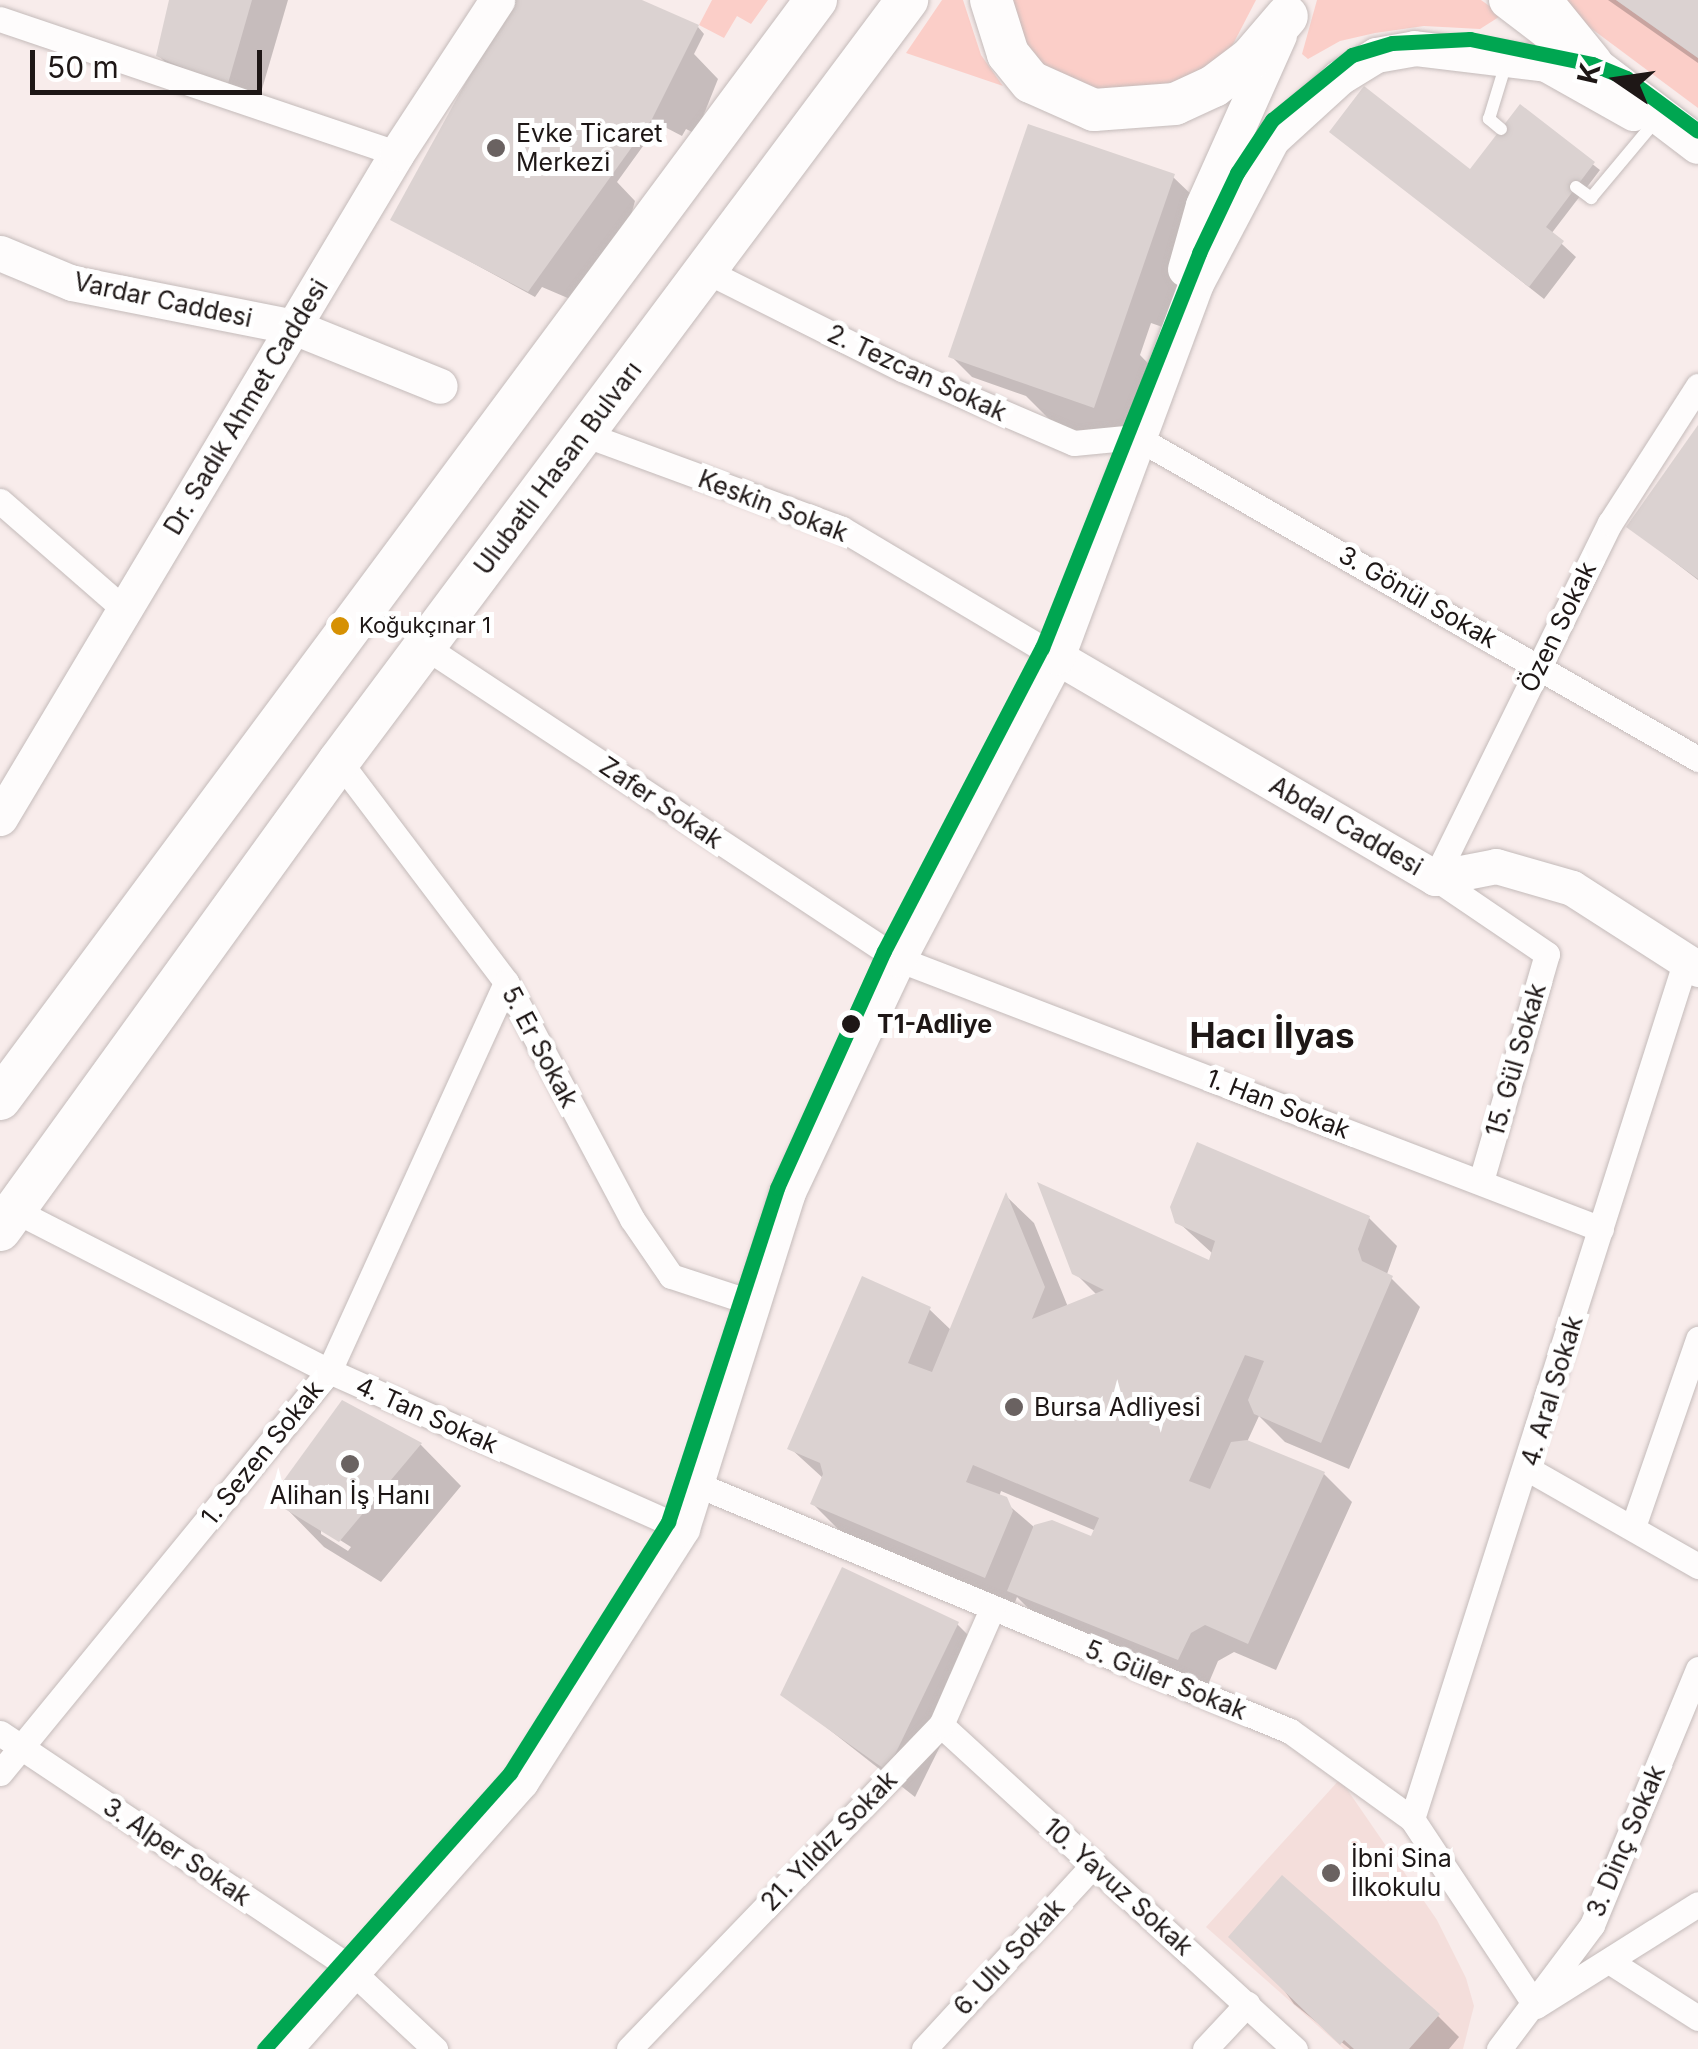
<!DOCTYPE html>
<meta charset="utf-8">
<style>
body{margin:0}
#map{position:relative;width:1698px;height:2049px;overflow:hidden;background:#f8eceb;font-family:Inter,sans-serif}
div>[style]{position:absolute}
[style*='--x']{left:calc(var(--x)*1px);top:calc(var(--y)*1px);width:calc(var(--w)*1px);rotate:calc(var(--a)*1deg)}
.built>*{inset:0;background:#f4dedb}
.green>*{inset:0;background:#fbcec8}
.shadow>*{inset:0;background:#0003}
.building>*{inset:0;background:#dbd2d1}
.roads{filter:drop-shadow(0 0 2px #c4bbba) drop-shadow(0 0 2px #c4bbba)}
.lane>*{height:12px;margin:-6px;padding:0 6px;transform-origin:6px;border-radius:6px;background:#fefcfc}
.street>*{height:25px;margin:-12.5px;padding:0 12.5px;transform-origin:12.5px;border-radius:12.5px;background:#fefcfc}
.secondary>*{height:35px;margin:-17.5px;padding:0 17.5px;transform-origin:17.5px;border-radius:17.5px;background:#fefcfc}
.primary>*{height:38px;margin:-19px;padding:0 19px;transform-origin:19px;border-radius:19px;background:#fefcfc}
.highway>*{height:42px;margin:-21px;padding:0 21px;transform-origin:21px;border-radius:21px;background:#fefcfc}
.tram-1>*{height:15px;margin:-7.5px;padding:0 7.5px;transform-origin:7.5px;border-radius:7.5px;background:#00a651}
.dots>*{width:28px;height:28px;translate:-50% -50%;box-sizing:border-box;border:5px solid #fff;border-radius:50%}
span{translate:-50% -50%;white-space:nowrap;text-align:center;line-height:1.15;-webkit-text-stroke:10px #fff;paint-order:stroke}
.bus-label{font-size:22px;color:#1e1716}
.left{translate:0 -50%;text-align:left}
.poi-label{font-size:25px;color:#1e1716}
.street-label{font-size:25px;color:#1e1716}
.stop-label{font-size:25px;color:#1e1716;font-weight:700}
.district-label{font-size:35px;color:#1e1716;font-weight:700}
.north{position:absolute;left:1568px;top:30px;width:100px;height:100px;-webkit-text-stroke:8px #fff;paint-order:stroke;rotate:283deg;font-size:28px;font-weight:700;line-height:40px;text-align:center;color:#1e1716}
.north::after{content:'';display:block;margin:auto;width:35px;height:45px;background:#1e1716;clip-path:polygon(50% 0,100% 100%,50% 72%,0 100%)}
.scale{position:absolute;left:30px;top:50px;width:232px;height:45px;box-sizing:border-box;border:5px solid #1e1716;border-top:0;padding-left:12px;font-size:30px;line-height:35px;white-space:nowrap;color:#1e1716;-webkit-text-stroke:8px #fff;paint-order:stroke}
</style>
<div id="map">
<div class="built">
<div style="clip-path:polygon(1340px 1779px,1437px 1920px,1466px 1978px,1474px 2006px,1463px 2049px,1344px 2049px,1206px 1927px)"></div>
</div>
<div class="green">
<div style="clip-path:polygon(712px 0,768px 0,751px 24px,737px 16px,724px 38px,699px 25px)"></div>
<div style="clip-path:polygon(942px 0,963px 0,981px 55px,1003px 86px,906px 53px)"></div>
<div style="clip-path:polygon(1003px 0,1256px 0,1229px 52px,1197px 76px,1125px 93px,1084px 88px,1046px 70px,1018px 37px)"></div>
<div style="clip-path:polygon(1317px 0,1481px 0,1502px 15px,1480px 29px,1424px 26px,1375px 33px,1340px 41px,1308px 59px,1302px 54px)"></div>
<div style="clip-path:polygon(1553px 0,1616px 0,1698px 58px,1698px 108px)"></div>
</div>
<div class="shadow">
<div style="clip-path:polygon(172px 0,288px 0,255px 113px,187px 84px,158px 55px)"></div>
<div style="clip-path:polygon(519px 0,636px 0,698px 27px,704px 34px,694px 54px,718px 79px,696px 134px,686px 129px,682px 136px,659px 124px,617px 182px,635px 201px,624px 241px,577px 302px,542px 287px,535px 297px,394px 220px)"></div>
<div style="clip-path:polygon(1608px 0,1698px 0,1698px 63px)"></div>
<div style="clip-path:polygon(1521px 108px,1600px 170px,1551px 234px,1576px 257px,1544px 299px,1333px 132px,1471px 172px)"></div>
<div style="clip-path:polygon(1173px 177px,1195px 198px,1174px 331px,1151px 323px,1140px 355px,1164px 380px,1152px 452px,1062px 432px,1026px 396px,972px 377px,951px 356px)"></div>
<div style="clip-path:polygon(1698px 429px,1698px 580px,1629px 527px)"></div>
<div style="clip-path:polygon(evenodd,1007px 1197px,1034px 1223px,1068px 1307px,1097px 1295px,1074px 1272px,1210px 1263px,1213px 1254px,1177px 1221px,1369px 1218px,1397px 1246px,1387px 1274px,1420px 1307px,1349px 1469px,1285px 1442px,1259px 1416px,1247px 1442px,1324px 1474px,1352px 1502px,1276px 1670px,1234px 1652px,1218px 1661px,1207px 1687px,1038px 1618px,1017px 1597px,1014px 1605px,841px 1532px,813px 1504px,824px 1479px,790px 1448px,929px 1309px,952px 1331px,1007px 1197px,1001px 1491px,1096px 1531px,1092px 1540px,1034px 1527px,999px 1497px,1001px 1491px)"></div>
<div style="clip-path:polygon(evenodd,342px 1404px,421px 1445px,461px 1486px,381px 1582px,324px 1547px,283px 1505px,342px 1404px,321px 1528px,351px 1547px,348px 1551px,321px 1534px,321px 1528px)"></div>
<div style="clip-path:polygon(957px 1624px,986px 1653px,915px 1797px,784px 1694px)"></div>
<div style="clip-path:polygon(1276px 1979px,1438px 2016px,1459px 2037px,1449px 2049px,1350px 2049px,1294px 2004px)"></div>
</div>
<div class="building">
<div style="clip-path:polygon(169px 0,252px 0,227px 87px,156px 56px)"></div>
<div style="clip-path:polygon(511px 0,642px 0,699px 25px,652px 119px,528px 292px,390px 220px)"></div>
<div style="clip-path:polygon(1616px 0,1698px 0,1698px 58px)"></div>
<div style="clip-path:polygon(1364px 86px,1470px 169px,1520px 104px,1595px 162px,1546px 227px,1564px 241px,1529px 287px,1329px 132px)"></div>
<div style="clip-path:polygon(1028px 124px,1175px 174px,1094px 408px,948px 357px)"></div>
<div style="clip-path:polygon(1698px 425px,1698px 579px,1626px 527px)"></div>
<div style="clip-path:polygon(1197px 1142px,1370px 1216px,1358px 1249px,1362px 1261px,1393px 1276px,1321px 1443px,1254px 1414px,1248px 1400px,1264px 1361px,1245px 1355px,1189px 1481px,1210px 1489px,1231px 1442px,1247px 1440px,1325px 1472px,1248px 1644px,1205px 1625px,1191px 1633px,1178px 1660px,1007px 1591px,1034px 1525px,1052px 1520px,1091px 1536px,1099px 1518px,973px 1465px,966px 1482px,1007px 1497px,1013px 1511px,985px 1578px,810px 1504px,823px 1474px,820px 1463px,787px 1449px,862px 1276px,931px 1307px,908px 1363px,932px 1372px,1006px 1192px,1045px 1287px,1032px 1319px,1104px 1290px,1072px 1274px,1037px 1182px,1209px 1260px,1215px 1241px,1175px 1223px,1170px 1207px)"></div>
<div style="clip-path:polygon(342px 1400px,422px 1443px,339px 1542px,280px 1506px,281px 1484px)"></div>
<div style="clip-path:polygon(842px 1567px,959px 1622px,887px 1771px,780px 1695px)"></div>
<div style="clip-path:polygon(1282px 1875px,1440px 2014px,1409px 2049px,1354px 2049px,1344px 2040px,1340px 2045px,1228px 1937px)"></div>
</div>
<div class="roads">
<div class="lane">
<div style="--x:1501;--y:129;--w:16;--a:-140"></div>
<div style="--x:1489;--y:119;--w:62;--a:-73"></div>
<div style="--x:1576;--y:187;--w:19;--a:36"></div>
<div style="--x:1591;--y:198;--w:95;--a:-50.1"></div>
</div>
<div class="street">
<div style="--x:0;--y:19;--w:419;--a:18.7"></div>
<div style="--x:706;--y:271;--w:219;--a:26.6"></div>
<div style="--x:902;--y:369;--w:187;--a:23.3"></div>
<div style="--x:1074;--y:443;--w:62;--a:-5.5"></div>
<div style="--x:1136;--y:437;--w:648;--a:29.81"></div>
<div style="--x:584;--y:434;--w:275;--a:20.2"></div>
<div style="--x:842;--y:529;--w:250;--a:30.8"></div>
<div style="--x:0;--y:501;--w:166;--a:41.1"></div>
<div style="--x:424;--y:646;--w:568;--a:33.44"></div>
<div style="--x:898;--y:959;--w:753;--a:21.01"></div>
<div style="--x:339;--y:761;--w:277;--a:52.9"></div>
<div style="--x:506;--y:982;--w:268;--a:62"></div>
<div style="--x:632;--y:1219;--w:69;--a:55.6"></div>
<div style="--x:671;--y:1276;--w:86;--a:18.2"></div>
<div style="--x:1481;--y:1181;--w:236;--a:-73.8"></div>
<div style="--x:1547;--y:954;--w:135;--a:-145.8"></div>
<div style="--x:1435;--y:878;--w:396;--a:-63.8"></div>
<div style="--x:1610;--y:523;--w:163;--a:-57.3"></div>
<div style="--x:16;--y:1211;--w:352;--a:27.1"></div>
<div style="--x:329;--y:1371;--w:386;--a:24"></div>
<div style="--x:1528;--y:1469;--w:196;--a:29.7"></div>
<div style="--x:696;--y:1484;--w:643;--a:22.58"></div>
<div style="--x:1290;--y:1731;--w:150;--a:35.8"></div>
<div style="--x:1412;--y:1819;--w:224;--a:56.5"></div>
<div style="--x:1536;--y:2006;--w:191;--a:-32.2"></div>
<div style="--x:1634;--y:1524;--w:196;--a:-70.9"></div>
<div style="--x:941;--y:1725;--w:480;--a:42.5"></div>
<div style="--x:0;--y:1733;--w:410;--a:33.8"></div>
<div style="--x:341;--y:1961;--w:129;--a:43.1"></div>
<div style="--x:0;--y:1773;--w:519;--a:-50.7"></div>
<div style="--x:329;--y:1371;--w:427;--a:-65.5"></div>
<div style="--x:1412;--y:1819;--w:902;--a:-72.31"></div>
<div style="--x:1612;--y:1963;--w:102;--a:32.6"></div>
<div style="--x:629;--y:2049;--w:450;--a:-46.1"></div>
<div style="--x:941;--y:1725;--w:127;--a:-66.3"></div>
<div style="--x:924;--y:2049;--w:251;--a:-47.4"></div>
<div style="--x:1205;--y:2049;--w:62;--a:-47"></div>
<div style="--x:1499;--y:2049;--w:155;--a:-53.1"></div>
<div style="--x:1592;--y:1925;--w:277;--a:-67.5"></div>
</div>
<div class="secondary">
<div style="--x:0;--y:253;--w:78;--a:22.6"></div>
<div style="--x:72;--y:283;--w:226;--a:11.2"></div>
<div style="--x:294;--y:327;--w:157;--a:22"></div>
<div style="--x:1185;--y:269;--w:66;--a:-74.3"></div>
<div style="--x:1203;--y:205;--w:186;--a:-65.9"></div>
<div style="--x:1057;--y:657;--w:438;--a:30.3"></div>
<div style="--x:1435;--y:878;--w:62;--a:-11.1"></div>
<div style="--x:1496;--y:866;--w:79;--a:16.1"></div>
<div style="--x:1572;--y:888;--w:150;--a:32.7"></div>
<div style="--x:0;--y:818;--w:774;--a:-59.16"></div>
<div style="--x:397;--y:153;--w:183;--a:-56.8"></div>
<div style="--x:284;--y:2049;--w:358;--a:-48.5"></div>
<div style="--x:521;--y:1781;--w:300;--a:-57.5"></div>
<div style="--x:682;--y:1528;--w:350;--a:-72.5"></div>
<div style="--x:787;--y:1194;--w:260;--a:-64.7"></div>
<div style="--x:898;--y:959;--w:341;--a:-62.2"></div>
<div style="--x:1057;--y:657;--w:397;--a:-69.6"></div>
<div style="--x:1195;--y:285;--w:165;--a:-62.2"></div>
<div style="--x:1272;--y:139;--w:92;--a:-42.4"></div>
<div style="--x:1340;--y:77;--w:42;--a:-31.4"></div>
<div style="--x:1376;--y:55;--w:39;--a:-10"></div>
<div style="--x:1414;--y:48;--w:133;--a:6.9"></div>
<div style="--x:1546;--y:64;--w:100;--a:29.4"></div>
</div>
<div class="primary">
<div style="--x:1508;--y:0;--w:239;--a:37.3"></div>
</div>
<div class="highway">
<div style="--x:991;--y:0;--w:57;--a:72.5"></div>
<div style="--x:1008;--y:54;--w:36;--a:51"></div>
<div style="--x:1031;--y:82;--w:69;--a:24"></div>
<div style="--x:1094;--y:110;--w:81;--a:-4.2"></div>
<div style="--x:1175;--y:104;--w:43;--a:-24.8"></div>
<div style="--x:1214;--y:86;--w:46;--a:-37.1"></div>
<div style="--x:1251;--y:58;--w:55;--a:-49.4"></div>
<div style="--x:1540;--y:0;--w:82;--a:50.9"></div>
<div style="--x:0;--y:1099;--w:1369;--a:-53.41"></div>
<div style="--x:0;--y:1230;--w:579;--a:-54.14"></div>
<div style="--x:339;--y:761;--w:950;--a:-53.26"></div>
</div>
</div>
<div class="tram-1">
<div style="--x:264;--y:2049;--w:370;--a:-48.3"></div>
<div style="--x:510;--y:1773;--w:297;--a:-57.8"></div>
<div style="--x:668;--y:1522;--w:351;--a:-71.9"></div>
<div style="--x:777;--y:1188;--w:260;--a:-65.7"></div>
<div style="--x:884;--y:951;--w:342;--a:-62.5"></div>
<div style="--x:1042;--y:648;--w:425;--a:-68.3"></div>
<div style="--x:1199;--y:253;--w:89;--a:-64.6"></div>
<div style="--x:1237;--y:173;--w:64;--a:-56.6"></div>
<div style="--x:1272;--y:120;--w:103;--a:-39.1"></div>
<div style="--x:1352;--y:55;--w:42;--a:-16.7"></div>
<div style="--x:1392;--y:43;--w:78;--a:-2.9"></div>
<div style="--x:1470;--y:39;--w:125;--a:11.6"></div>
<div style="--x:1592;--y:64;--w:37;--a:22"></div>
<div style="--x:1626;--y:78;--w:89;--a:36.4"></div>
</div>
<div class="dots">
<div style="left:496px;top:148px;background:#6a6261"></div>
<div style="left:340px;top:626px;background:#d69103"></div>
<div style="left:851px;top:1024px;background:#1e1716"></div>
<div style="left:1014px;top:1407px;background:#6a6261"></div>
<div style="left:350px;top:1464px;background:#6a6261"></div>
<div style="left:1331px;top:1873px;background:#6a6261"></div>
</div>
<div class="bus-label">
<span class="left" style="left:359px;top:626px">Koğukçınar 1</span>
</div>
<div class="poi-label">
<span class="left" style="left:516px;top:148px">Evke Ticaret<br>Merkezi</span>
<span class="left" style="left:1034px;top:1407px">Bursa Adliyesi</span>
<span style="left:350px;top:1495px">Alihan İş Hanı</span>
<span class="left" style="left:1351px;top:1873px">İbni Sina<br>İlkokulu</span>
</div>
<div class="street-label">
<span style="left:163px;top:300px;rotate:12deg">Vardar Caddesi</span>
<span style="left:917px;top:373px;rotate:25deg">2. Tezcan Sokak</span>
<span style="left:246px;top:407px;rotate:-59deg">Dr. Sadık Ahmet Caddesi</span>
<span style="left:558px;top:468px;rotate:-53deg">Ulubatlı Hasan Bulvarı</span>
<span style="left:773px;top:506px;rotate:21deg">Keskin Sokak</span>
<span style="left:1418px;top:597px;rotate:30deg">3. Gönül Sokak</span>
<span style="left:1558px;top:627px;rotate:-64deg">Özen Sokak</span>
<span style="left:661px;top:803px;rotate:34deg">Zafer Sokak</span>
<span style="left:1346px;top:826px;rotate:30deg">Abdal Caddesi</span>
<span style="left:540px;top:1047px;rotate:62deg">5. Er Sokak</span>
<span style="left:1516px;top:1060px;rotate:-74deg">15. Gül Sokak</span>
<span style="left:1278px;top:1104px;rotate:21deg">1. Han Sokak</span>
<span style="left:1552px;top:1391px;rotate:-73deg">4. Aral Sokak</span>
<span style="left:427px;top:1415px;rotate:24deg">4. Tan Sokak</span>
<span style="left:262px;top:1453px;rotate:-51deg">1. Sezen Sokak</span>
<span style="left:1166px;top:1680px;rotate:22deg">5. Güler Sokak</span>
<span style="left:829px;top:1841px;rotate:-46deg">21. Yıldız Sokak</span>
<span style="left:1626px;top:1841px;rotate:-67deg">3. Dinç Sokak</span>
<span style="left:177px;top:1852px;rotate:34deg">3. Alper Sokak</span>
<span style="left:1118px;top:1887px;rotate:42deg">10. Yavuz Sokak</span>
<span style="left:1009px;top:1957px;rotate:-47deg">6. Ulu Sokak</span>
</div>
<div class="stop-label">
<span class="left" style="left:877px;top:1024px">T1-Adliye</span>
</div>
<div class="district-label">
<span style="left:1272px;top:1035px">Hacı İlyas</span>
</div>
<div class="north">K</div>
<div class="scale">50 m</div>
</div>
